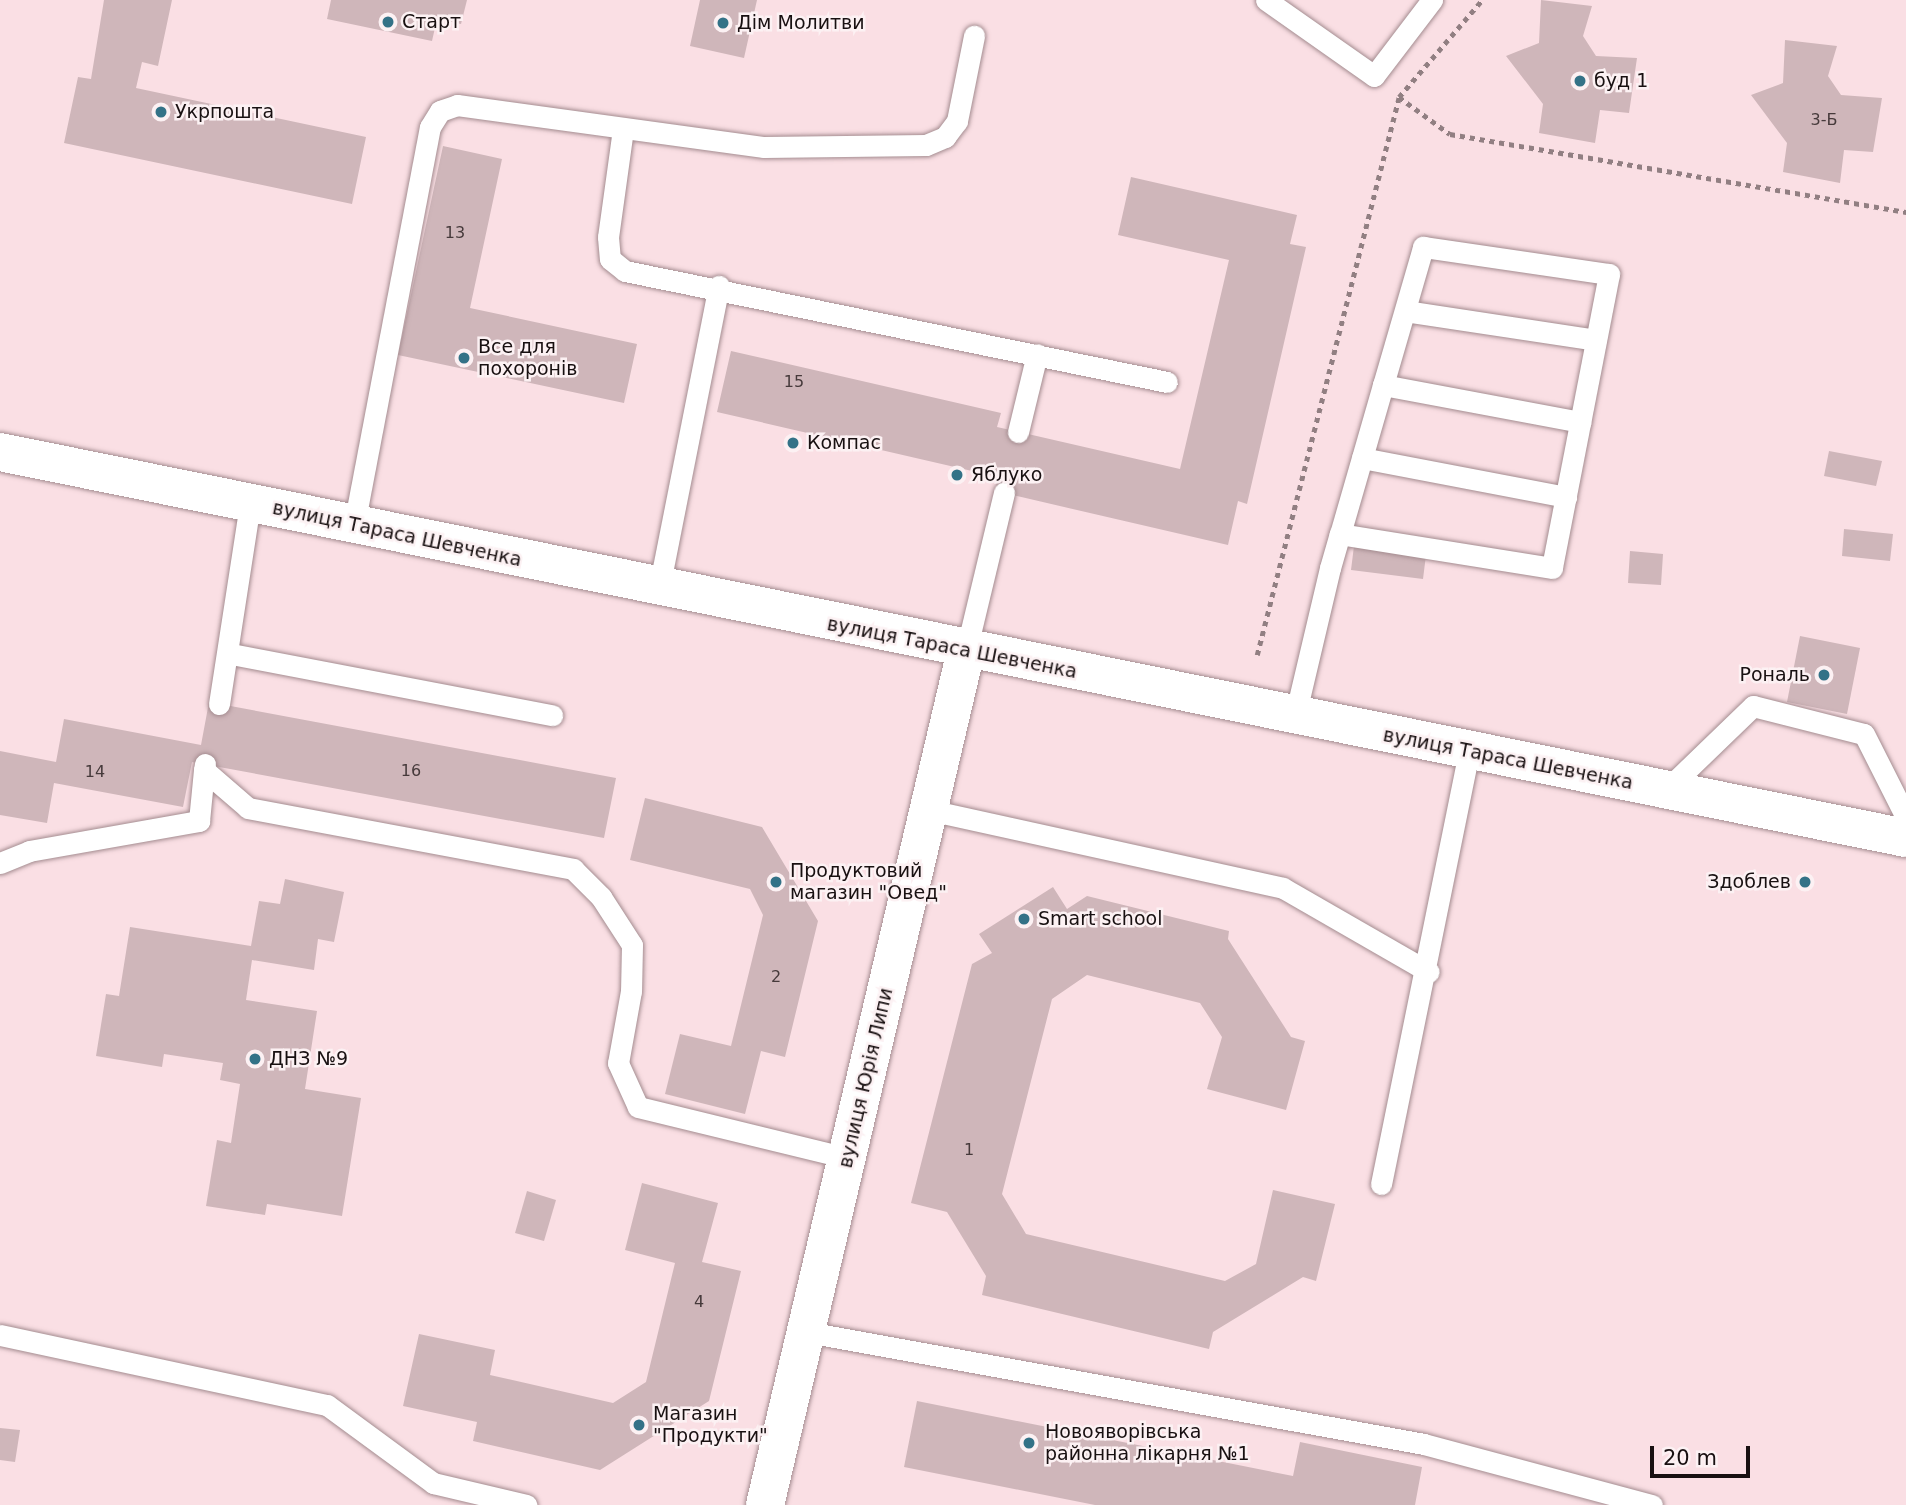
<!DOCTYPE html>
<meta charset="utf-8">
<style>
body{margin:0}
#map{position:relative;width:1906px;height:1505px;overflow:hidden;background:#fadfe4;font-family:"DejaVu Sans",sans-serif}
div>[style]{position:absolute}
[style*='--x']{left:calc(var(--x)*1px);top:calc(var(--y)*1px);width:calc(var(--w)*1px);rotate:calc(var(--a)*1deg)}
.building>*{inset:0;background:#cfb6ba}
.path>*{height:4.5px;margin-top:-2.25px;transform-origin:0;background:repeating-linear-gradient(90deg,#917f82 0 5px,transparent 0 10px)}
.roads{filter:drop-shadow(0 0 2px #a48c90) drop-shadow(0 0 2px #a48c90)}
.service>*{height:21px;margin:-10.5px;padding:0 10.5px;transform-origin:10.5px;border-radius:10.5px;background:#fff}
.minor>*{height:38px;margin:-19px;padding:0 19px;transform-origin:19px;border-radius:19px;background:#fff}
.tertiary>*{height:38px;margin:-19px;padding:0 19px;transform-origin:19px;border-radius:19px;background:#fff}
.dots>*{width:19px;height:19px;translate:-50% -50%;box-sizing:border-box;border:4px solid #fcf1f3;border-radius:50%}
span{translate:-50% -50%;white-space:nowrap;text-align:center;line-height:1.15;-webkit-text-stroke:5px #fcf1f3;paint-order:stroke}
.number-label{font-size:16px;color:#463a3b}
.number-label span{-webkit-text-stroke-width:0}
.poi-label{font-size:19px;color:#181011}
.left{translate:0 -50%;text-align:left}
.right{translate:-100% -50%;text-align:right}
.street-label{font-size:19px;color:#181011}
.scale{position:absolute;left:1650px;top:1446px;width:100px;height:32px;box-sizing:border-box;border:4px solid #181011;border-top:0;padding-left:9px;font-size:21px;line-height:24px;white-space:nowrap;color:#181011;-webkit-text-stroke:5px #fcf1f3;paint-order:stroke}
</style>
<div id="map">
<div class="building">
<div style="clip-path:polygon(104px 0,172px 0,158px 66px,142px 62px,136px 88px,366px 137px,352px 204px,64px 143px,78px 77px,91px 79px)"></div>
<div style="clip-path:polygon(331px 0,467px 0,461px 24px,437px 19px,432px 41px,327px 19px)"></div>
<div style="clip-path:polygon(700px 0,757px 0,744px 58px,690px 46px)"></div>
<div style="clip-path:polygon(1541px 0,1592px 6px,1583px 36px,1596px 56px,1637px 58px,1629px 113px,1600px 110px,1595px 143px,1539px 133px,1543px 104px,1506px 56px,1539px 43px)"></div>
<div style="clip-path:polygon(1785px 40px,1837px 46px,1828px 76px,1841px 95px,1882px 98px,1873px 152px,1844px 150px,1840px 183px,1783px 172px,1787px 143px,1751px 95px,1783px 83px)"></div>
<div style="clip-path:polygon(443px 146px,502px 159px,470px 308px,637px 344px,624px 403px,398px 355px)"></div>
<div style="clip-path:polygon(1131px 177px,1297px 215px,1290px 244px,1306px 247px,1247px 504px,1238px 501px,1228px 545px,995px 491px,998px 477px,717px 412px,731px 351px,1001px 413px,997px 427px,1180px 469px,1229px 260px,1118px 235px)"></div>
<div style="clip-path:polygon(1829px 451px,1882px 461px,1876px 486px,1824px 476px)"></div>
<div style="clip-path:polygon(1844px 529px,1893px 534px,1890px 561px,1842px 556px)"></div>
<div style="clip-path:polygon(1354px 546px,1426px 555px,1423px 579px,1351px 570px)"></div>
<div style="clip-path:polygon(1630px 551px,1663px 554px,1661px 585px,1628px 583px)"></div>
<div style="clip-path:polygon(1800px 636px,1860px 648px,1847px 714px,1787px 702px)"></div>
<div style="clip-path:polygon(209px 702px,616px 778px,604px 838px,192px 762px,183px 807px,54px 783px,47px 823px,0 815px,0 751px,56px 762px,64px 719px,201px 745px)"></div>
<div style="clip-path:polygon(645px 798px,762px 827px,818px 921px,785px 1057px,761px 1051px,745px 1114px,665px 1094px,680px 1034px,731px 1046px,763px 915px,750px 889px,630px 860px)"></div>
<div style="clip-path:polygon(285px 879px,344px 892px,334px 942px,318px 939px,314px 970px,252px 960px,246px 1000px,317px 1011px,305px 1089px,361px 1098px,342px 1216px,267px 1204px,265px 1215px,206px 1206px,217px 1140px,231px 1143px,240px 1084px,220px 1080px,223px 1063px,164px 1054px,162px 1067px,96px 1056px,106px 994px,119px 996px,130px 927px,251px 946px,259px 901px,280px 904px)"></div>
<div style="clip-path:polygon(1053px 887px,1067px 909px,1087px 896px,1229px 931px,1228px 939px,1291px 1037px,1305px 1041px,1286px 1110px,1207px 1089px,1222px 1037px,1200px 1003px,1087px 975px,1052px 999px,1002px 1194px,1026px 1234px,1225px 1281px,1256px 1264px,1273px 1190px,1335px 1204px,1316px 1281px,1303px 1277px,1213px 1332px,1209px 1349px,982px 1295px,986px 1276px,947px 1212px,911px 1203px,972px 964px,992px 953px,979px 934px)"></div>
<div style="clip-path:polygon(642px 1183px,718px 1203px,702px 1262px,741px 1271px,709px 1401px,600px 1470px,473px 1441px,477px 1422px,403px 1406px,419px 1334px,495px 1350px,490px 1375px,613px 1403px,646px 1382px,675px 1263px,625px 1250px)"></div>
<div style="clip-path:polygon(527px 1191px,556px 1200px,544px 1241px,515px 1233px)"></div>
<div style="clip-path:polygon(917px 1401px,1293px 1476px,1300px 1442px,1422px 1467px,1415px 1505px,1095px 1505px,904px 1467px)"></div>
<div style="clip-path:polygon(0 1428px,20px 1430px,15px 1462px,0 1460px)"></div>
</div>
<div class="path">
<div style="--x:1399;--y:97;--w:128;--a:-49.4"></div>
<div style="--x:1257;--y:655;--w:576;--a:-75.72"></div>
<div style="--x:1399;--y:97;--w:63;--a:36"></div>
<div style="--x:1450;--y:134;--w:463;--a:9.7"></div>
</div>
<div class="roads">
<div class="service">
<div style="--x:1266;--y:0;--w:132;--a:35.1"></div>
<div style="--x:1374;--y:76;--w:96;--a:-52.7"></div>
<div style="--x:623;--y:129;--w:109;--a:97.9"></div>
<div style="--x:608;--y:237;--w:22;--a:85"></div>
<div style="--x:610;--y:259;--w:19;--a:39"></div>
<div style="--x:625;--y:271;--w:553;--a:11.57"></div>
<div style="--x:1405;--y:311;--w:193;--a:8.6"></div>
<div style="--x:1383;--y:385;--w:201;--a:10.6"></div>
<div style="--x:1018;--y:432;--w:80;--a:-76.3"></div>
<div style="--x:1362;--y:458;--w:208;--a:10.8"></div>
<div style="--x:354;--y:525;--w:405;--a:-79.2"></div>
<div style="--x:430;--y:127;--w:19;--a:-58"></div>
<div style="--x:440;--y:111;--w:18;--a:-19"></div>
<div style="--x:457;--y:105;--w:310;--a:7.8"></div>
<div style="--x:764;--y:147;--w:162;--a:-0.7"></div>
<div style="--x:926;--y:145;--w:21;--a:-23"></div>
<div style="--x:945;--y:137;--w:20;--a:-53"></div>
<div style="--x:957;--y:121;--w:87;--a:-78.7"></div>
<div style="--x:659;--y:588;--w:308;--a:-78.8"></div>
<div style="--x:966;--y:651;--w:163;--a:-76.5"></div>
<div style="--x:231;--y:654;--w:327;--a:10.8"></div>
<div style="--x:219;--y:704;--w:202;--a:-81.2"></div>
<div style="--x:1295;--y:716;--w:152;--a:-76.7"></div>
<div style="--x:1330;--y:568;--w:35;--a:-74"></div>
<div style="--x:1340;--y:534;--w:155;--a:-73.9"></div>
<div style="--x:1383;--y:385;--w:144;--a:-73.8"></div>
<div style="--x:1423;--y:247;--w:188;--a:8.3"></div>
<div style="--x:1609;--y:274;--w:299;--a:101"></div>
<div style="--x:1552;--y:568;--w:215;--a:-170.9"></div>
<div style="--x:205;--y:764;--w:6;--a:99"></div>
<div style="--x:204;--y:770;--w:58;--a:40.8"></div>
<div style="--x:248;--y:808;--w:331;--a:10.6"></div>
<div style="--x:573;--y:869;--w:40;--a:45"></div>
<div style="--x:601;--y:897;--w:57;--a:57.1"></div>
<div style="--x:632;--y:945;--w:46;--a:91.2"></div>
<div style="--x:631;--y:991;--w:73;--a:100.2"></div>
<div style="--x:618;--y:1063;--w:48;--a:65.6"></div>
<div style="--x:638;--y:1107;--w:215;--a:13.7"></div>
<div style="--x:1666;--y:790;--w:121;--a:-44"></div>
<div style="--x:1753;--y:706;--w:114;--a:14.2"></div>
<div style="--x:1864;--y:734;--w:93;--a:63.2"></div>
<div style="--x:929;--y:810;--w:362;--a:12.4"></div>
<div style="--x:1283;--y:888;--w:168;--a:29.9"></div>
<div style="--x:0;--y:863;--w:31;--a:-22"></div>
<div style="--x:29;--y:851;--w:173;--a:-10"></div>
<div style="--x:199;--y:821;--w:51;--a:-84.4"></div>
<div style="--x:1381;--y:1184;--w:442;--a:-78.5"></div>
<div style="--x:807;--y:1332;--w:627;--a:10.29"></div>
<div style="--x:1424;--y:1444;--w:236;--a:15"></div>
<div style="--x:0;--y:1335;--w:334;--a:12.1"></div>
<div style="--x:327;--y:1405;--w:132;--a:36.3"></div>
<div style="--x:433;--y:1483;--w:96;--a:13.3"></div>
</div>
<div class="minor">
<div style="--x:765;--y:1505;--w:877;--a:-76.76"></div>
</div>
<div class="tertiary">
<div style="--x:0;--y:452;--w:1945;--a:11.45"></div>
</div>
</div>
<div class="dots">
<div style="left:388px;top:22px;background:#337287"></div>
<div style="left:723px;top:23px;background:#337287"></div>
<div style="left:1580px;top:81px;background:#337287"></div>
<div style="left:161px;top:112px;background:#337287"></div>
<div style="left:464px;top:358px;background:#337287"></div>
<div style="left:793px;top:443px;background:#337287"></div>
<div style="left:957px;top:475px;background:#337287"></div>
<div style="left:1824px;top:675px;background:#337287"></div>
<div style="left:776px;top:882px;background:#337287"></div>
<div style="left:1805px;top:882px;background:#337287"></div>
<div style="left:1024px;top:919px;background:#337287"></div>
<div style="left:255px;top:1059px;background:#337287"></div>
<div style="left:639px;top:1425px;background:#337287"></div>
<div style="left:1029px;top:1443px;background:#337287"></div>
</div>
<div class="number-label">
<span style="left:1824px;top:120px">3-Б</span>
<span style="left:455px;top:233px">13</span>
<span style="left:794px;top:382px">15</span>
<span style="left:411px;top:771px">16</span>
<span style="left:95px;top:772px">14</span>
<span style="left:776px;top:977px">2</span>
<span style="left:969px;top:1150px">1</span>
<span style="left:699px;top:1302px">4</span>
</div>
<div class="poi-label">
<span class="left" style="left:402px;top:22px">Старт</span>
<span class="left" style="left:737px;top:23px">Дім Молитви</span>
<span class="left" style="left:1594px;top:81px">буд 1</span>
<span class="left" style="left:175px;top:112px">Укрпошта</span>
<span class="left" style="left:478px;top:358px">Все для<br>похоронів</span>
<span class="left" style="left:807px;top:443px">Компас</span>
<span class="left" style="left:971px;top:475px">Яблуко</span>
<span class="right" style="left:1810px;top:675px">Рональ</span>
<span class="left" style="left:790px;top:882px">Продуктовий<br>магазин "Овед"</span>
<span class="right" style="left:1791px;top:882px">Здоблев</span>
<span class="left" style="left:1038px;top:919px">Smart school</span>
<span class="left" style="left:269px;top:1059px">ДНЗ №9</span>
<span class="left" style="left:653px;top:1425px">Магазин<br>"Продукти"</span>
<span class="left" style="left:1045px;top:1443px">Новояворівська<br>районна лікарня №1</span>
</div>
<div class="street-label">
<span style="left:397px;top:534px;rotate:12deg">вулиця Тараса Шевченка</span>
<span style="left:952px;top:648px;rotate:11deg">вулиця Тараса Шевченка</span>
<span style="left:1508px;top:759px;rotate:11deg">вулиця Тараса Шевченка</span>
<span style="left:866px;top:1078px;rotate:-77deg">вулиця Юрія Липи</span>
</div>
<div class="scale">20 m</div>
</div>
